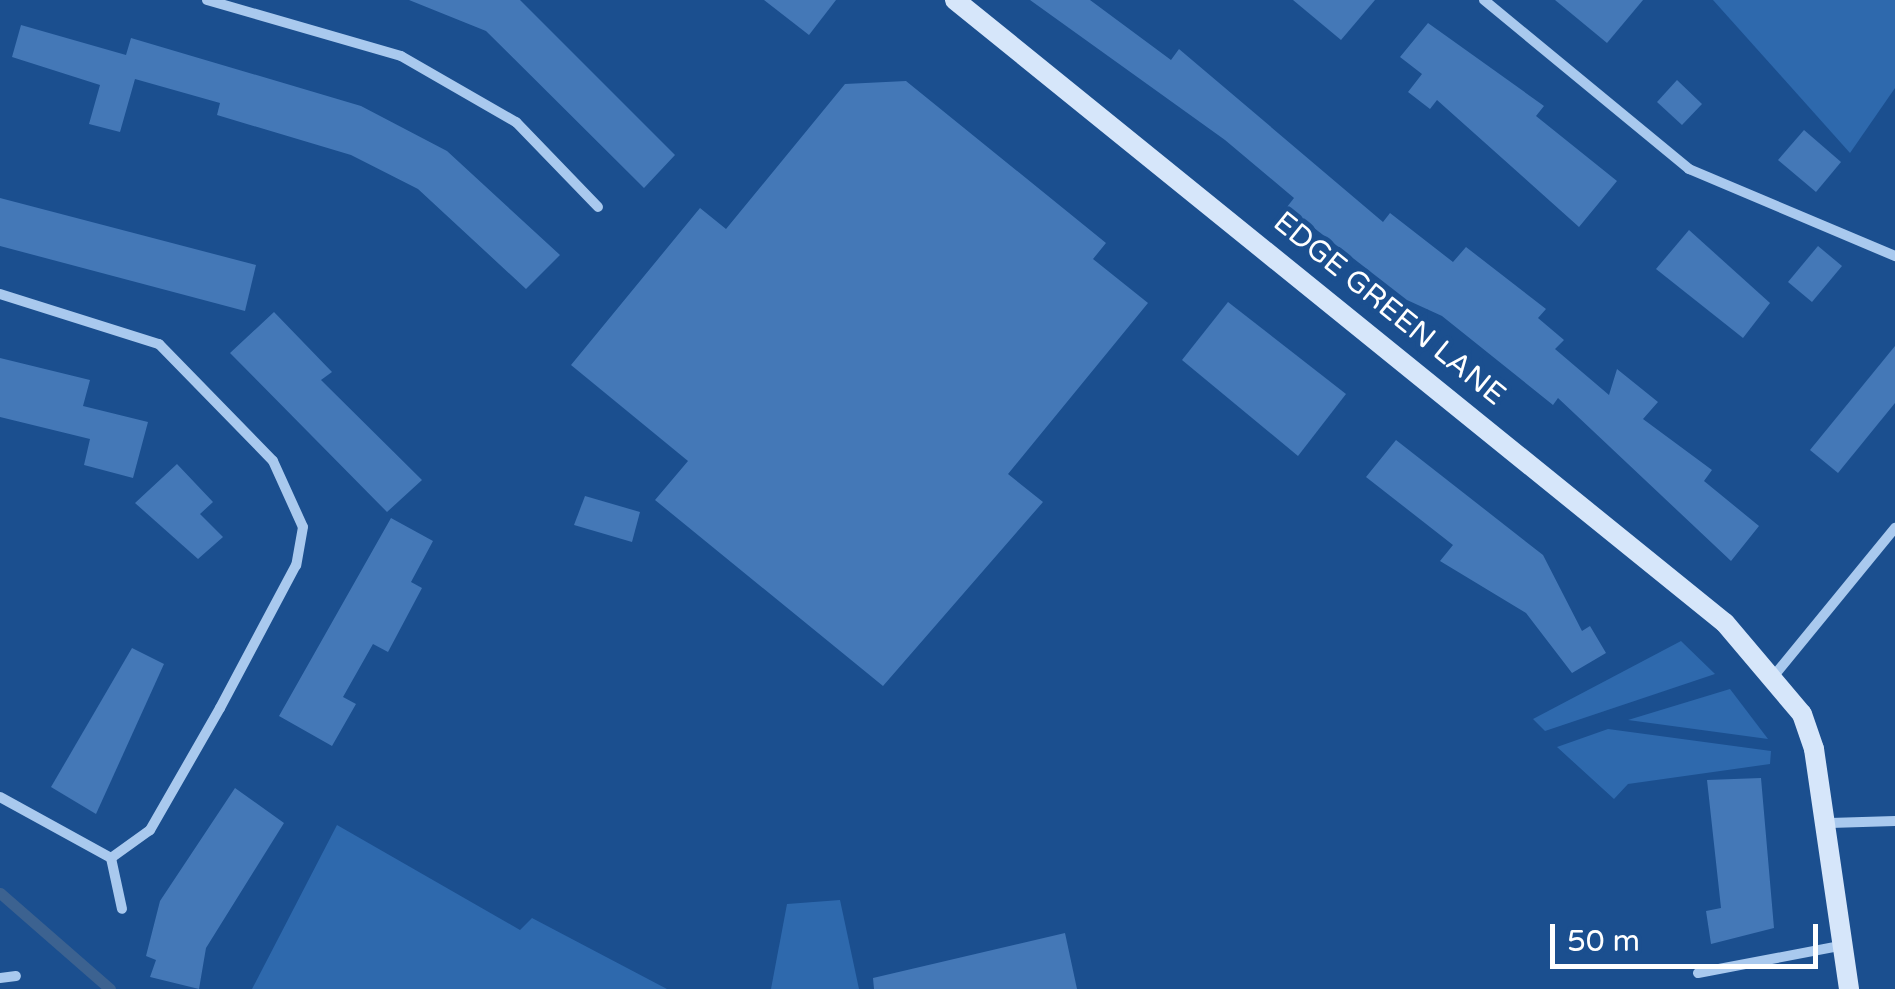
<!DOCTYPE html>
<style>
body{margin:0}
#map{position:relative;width:1895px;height:989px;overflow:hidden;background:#1b4f8f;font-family:"Varela Round",sans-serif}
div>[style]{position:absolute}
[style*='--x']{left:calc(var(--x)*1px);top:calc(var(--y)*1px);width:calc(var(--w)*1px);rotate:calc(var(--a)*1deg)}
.green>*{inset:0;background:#2e69ad}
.stream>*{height:11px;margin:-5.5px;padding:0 5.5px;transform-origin:5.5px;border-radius:5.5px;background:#3c6290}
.building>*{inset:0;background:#4478b7}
.street>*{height:10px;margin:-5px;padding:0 5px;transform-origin:5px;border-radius:5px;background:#a9c9ee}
.secondary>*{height:20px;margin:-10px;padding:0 10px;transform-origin:10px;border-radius:10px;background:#d6e6fa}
span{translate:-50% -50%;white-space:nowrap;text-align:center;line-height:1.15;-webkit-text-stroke:10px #1b4f8f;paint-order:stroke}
.street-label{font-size:30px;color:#fff}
.scale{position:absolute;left:1550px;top:924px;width:268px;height:45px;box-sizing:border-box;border:5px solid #fff;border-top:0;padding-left:12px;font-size:30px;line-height:35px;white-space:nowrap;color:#fff;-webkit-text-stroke:8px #1b4f8f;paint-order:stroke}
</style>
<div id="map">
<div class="green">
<div style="clip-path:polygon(1713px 0,1895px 0,1895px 88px,1850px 153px)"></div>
<div style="clip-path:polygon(1681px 641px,1715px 674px,1545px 731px,1533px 719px)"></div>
<div style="clip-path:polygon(1730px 689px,1768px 739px,1628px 720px)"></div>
<div style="clip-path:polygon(1608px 729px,1771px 751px,1770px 764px,1628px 784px,1614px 799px,1557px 747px)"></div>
<div style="clip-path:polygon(337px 825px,520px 930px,532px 918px,667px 989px,252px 989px)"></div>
<div style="clip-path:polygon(840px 900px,859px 989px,771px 989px,787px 904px)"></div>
</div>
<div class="stream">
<div style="--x:0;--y:893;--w:146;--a:41.1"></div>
</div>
<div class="building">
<div style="clip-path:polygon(409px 0,520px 0,675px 155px,644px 188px,486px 31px)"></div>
<div style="clip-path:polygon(764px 0,836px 0,809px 35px)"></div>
<div style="clip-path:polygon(1030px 0,1090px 0,1171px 60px,1179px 49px,1383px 222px,1390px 213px,1453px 262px,1466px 247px,1546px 309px,1538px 318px,1564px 340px,1555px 349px,1609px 395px,1617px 369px,1658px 402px,1643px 419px,1712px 470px,1704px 481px,1759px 526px,1731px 561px,1558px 398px,1553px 405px,1442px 316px,1407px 300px,1287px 207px,1294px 198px,1225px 140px)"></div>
<div style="clip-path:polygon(1293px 0,1375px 0,1341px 40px)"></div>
<div style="clip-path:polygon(1555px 0,1643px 0,1607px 43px)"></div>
<div style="clip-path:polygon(1428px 23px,1544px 106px,1536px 116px,1617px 181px,1579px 227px,1437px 100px,1430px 109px,1408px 92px,1422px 74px,1400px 57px)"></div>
<div style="clip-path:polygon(21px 25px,126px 55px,131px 38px,361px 106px,447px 151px,560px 255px,526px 289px,418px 189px,351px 155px,217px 115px,220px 103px,135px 79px,120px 132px,89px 124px,100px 85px,12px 57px)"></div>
<div style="clip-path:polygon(1677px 80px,1702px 104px,1682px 125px,1657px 102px)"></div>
<div style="clip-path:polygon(906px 81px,1106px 243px,1093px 259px,1148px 303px,1008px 474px,1043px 502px,883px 686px,655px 500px,688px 461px,571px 365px,700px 208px,726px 229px,845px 84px)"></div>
<div style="clip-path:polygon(1804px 130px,1841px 162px,1816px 192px,1778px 160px)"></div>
<div style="clip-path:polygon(0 198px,256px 265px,245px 311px,0 246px)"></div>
<div style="clip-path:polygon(1689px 230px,1770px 303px,1743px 338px,1656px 269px)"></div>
<div style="clip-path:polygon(1818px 246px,1842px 266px,1812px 302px,1788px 282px)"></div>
<div style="clip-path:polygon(1228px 302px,1346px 394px,1298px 456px,1182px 360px)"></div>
<div style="clip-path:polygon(274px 312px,332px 372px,321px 380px,422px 480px,387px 512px,230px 353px)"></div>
<div style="clip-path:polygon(1895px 346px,1895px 403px,1838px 473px,1810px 450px)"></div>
<div style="clip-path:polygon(0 358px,90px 380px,83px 406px,148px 422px,133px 478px,84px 465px,90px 439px,0 417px)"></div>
<div style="clip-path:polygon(1396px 440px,1543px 555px,1582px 631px,1590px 626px,1606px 653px,1572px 673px,1526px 613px,1440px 561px,1453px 545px,1366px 477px)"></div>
<div style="clip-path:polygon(177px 464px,213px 502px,200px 514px,223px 537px,198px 559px,135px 503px)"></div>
<div style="clip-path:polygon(585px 496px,640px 512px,632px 542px,574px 525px)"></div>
<div style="clip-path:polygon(391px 518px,433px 541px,411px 582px,422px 588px,388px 652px,373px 644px,343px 697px,356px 704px,332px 746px,279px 716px)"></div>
<div style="clip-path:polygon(132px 648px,164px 664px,96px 814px,51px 787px)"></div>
<div style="clip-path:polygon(1761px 778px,1774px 928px,1711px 944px,1706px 911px,1721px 908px,1707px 780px)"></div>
<div style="clip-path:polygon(235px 788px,284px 823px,206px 948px,199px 989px,150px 977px,156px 960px,146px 956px,160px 901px)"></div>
<div style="clip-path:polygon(1065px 933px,1077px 989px,874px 989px,873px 978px)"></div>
</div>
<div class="street">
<div style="--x:207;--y:0;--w:202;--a:16.1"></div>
<div style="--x:401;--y:56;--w:133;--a:29.9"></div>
<div style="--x:516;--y:122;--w:118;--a:46"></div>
<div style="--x:1484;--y:0;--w:266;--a:39.5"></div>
<div style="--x:1689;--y:169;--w:224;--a:22.9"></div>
<div style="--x:0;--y:294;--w:167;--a:17.5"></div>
<div style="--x:159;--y:344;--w:163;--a:45.7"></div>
<div style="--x:273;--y:461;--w:72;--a:65.6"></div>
<div style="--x:303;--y:527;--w:39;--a:100"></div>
<div style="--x:296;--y:565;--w:162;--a:118"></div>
<div style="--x:220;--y:708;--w:141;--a:119.8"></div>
<div style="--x:150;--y:830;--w:48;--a:144.3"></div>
<div style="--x:1773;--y:677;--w:193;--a:-50.7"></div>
<div style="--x:0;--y:797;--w:127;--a:28.8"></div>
<div style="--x:111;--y:858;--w:52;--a:77.8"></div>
<div style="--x:1830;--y:823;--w:65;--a:-1.8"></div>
<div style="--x:1698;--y:973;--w:150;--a:-10.8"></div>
<div style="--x:0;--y:978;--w:16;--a:-7"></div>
</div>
<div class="secondary">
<div style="--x:955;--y:0;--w:990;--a:38.98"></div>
<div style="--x:1725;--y:623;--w:119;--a:49.8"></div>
<div style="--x:1802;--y:714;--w:37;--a:71"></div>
<div style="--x:1814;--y:749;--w:243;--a:81.7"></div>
</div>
<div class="street-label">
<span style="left:1389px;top:309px;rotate:39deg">EDGE GREEN LANE</span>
</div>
<div class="scale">50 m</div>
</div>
